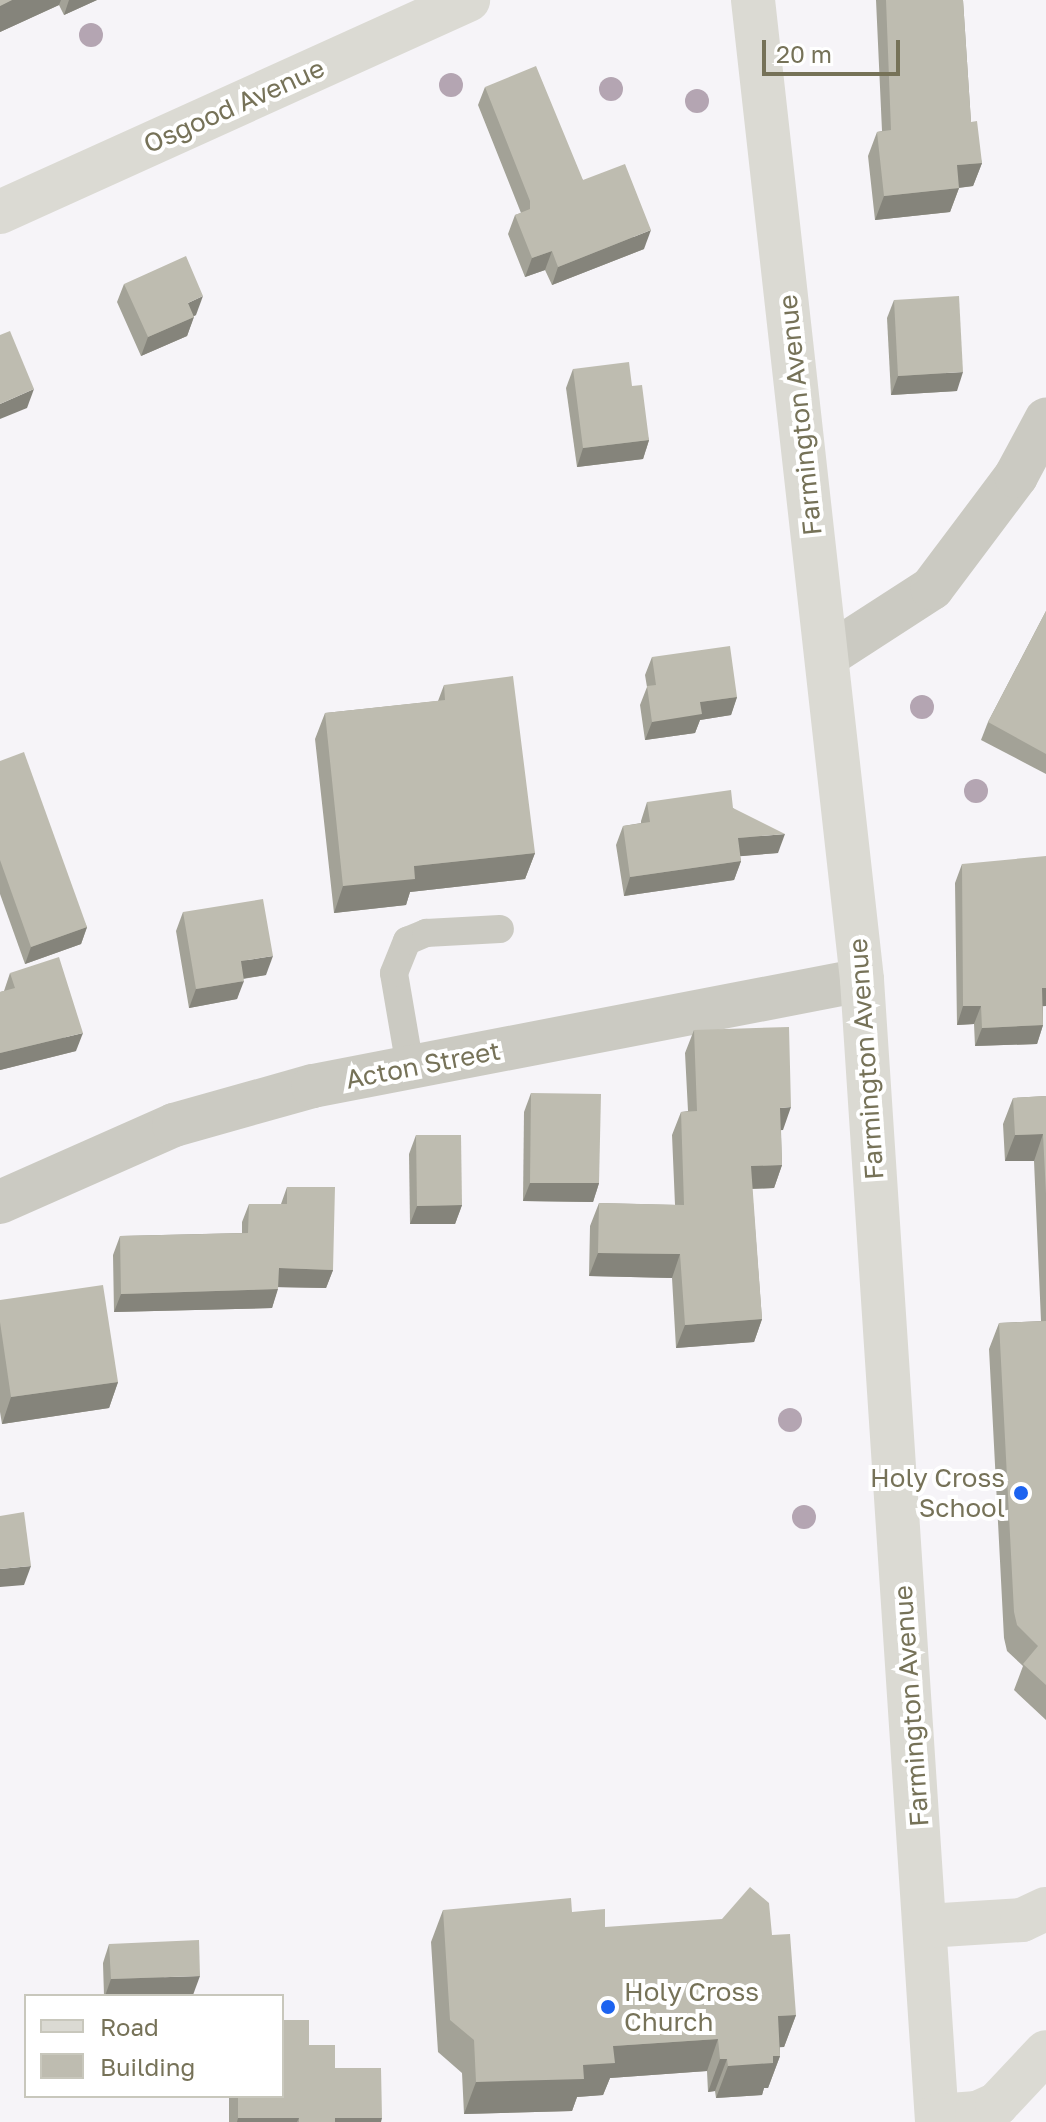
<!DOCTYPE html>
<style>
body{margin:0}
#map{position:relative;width:1046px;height:2122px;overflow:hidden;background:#f6f4f8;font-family:"Golos Text",sans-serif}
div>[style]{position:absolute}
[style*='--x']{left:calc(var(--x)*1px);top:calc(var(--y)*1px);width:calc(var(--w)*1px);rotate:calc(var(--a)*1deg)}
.lane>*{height:28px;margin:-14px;padding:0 14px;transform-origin:14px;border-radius:14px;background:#cbcac2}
.street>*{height:44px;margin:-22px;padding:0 22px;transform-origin:22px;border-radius:22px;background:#cbcac2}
.secondary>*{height:44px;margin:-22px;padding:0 22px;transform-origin:22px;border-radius:22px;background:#dbdad3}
.trees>*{width:24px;height:24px;margin:-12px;border-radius:50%;background:#b4a5b2}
.wall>*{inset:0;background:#a3a297}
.shaded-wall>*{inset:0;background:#85847b}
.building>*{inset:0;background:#bebcb0}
.dots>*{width:22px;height:22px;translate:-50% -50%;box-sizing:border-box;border:4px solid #fff;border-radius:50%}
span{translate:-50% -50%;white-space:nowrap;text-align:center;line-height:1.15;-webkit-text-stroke:8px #fff;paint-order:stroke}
.street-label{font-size:26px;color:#767258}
.poi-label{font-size:26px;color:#767258}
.right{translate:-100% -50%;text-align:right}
.left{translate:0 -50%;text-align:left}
.legend{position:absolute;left:24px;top:1994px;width:260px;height:104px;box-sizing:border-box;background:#fff;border:2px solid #c8c7bc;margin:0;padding:10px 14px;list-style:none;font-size:24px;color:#767258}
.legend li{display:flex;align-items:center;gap:16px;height:40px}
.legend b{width:40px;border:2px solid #c8c7bc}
.scale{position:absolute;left:762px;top:40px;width:138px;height:36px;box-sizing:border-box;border:4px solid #767258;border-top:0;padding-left:10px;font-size:24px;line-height:28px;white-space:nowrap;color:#767258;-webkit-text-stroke:6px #fff;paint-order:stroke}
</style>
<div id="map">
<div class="lane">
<div style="--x:410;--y:1067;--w:95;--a:-99.7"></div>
<div style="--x:394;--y:973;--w:35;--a:-68"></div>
<div style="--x:407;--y:941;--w:21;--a:-23"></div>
<div style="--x:426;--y:933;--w:74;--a:-3.1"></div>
</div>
<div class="street">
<div style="--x:827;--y:656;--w:125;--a:-32.9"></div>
<div style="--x:932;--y:588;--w:140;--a:-53.1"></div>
<div style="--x:1016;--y:476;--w:64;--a:-61.8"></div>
<div style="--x:0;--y:1202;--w:190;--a:-23.9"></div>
<div style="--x:174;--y:1125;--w:144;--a:-15.7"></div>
<div style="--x:313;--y:1086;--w:559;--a:-10.93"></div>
</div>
<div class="secondary">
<div style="--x:753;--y:0;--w:986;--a:83.65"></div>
<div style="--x:862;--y:980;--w:1144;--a:86.24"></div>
<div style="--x:0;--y:212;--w:514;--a:-24.37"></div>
<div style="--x:926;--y:1926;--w:96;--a:-3.6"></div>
<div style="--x:1022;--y:1920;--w:26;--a:-25"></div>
<div style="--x:937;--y:2116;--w:40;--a:-4.3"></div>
<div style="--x:977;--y:2113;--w:22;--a:-24"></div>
<div style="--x:997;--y:2104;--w:71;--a:-46.7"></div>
</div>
<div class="trees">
<div style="left:91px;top:35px"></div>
<div style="left:451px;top:85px"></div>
<div style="left:611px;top:89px"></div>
<div style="left:697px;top:101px"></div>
<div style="left:922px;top:707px"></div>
<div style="left:976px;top:791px"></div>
<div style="left:790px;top:1420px"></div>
<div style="left:804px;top:1517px"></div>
</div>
<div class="wall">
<div style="clip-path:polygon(0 0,97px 0,64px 15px,59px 5px,0 32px)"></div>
<div style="clip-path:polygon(876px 0,963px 0,971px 122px,982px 163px,973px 186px,959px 188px,950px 212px,875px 220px,868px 156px,877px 132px,882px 131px)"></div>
<div style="clip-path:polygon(485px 87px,583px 180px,644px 249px,552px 285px,545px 270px,525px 277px,508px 234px,515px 215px,521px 213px,478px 105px)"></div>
<div style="clip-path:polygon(124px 284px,196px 315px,194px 316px,187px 336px,141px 356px,117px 302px)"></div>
<div style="clip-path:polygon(894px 300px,957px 391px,891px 395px,887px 318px)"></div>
<div style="clip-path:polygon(573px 369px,632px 386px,649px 440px,643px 459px,577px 467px,566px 388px)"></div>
<div style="clip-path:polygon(1046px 611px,1046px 774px,981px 740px,988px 722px)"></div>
<div style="clip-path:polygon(652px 657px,737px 697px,731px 715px,700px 720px,695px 733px,645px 740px,640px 705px,647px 687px,645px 675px)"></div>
<div style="clip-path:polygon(444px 685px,535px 853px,525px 879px,410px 892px,406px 905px,334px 913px,315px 739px,325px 713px,438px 701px)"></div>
<div style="clip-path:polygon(0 761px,87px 927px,81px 944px,25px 964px,0 894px)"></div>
<div style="clip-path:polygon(647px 802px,733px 808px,778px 853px,740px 856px,741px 861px,734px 880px,624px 896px,616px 845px,623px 826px,641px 823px,641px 821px)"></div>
<div style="clip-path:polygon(962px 864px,1043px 1007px,1043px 1025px,1037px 1044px,975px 1046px,974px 1024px,957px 1025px,955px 883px)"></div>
<div style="clip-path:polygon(183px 912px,266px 975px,243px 979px,237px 999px,189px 1008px,176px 931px)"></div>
<div style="clip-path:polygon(10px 973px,76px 1051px,0 1070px,0 992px,4px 991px)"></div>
<div style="clip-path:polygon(694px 1030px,783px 1130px,781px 1130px,782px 1165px,774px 1188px,752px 1189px,762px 1319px,754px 1342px,676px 1348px,672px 1278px,589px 1276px,590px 1226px,599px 1203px,675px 1205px,672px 1135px,681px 1112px,688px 1111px,685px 1053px)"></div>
<div style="clip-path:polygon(531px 1093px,599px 1183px,593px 1202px,523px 1201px,524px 1112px)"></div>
<div style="clip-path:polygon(1046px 1096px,1046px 1720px,1014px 1690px,1023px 1666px,1007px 1651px,1004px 1638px,989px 1349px,999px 1323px,1041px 1321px,1034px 1161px,1005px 1161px,1003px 1124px,1013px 1098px)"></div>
<div style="clip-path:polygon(416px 1135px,462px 1205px,455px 1224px,410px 1224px,409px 1154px)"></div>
<div style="clip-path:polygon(287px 1187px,333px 1270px,326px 1288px,278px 1287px,272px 1308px,114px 1312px,113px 1255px,120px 1236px,242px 1233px,242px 1222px,249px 1204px,281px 1204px)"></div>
<div style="clip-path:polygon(0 1300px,118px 1382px,109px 1408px,2px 1424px,0 1412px)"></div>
<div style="clip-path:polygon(443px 1910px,572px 1912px,796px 2015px,784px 2047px,780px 2047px,780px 2056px,768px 2088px,764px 2088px,762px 2095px,716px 2098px,715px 2091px,708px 2092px,707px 2071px,610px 2078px,603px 2095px,577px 2097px,572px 2111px,464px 2114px,462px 2073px,438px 2052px,431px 1942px)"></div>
<div style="clip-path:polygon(109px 1944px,193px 1995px,104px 1996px,103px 1963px)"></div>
<div style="clip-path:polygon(309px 2045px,335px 2068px,381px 2122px,229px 2122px,229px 2096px,282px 2096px)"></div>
</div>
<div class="shaded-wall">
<div style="clip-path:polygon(12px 0,61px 0,59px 5px,0 32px,0 6px)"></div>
<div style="clip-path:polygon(69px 0,97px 0,64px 15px)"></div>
<div style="clip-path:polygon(982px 163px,973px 186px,948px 189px,957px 165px)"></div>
<div style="clip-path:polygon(959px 188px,950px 212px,875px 220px,884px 196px)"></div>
<div style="clip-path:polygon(651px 230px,644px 249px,552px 285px,558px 267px)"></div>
<div style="clip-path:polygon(552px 251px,545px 270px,525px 277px,532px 258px)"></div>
<div style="clip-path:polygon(203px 296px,196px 315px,181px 322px,188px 303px)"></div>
<div style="clip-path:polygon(194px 317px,187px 336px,141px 356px,148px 337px)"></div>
<div style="clip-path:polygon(963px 372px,957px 391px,891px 395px,898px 376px)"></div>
<div style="clip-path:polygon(34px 389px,27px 408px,0 419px,0 404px)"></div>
<div style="clip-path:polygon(649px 440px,643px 459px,577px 467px,583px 448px)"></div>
<div style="clip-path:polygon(737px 697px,731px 715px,700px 720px,695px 733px,645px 740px,652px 722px,700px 702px)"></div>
<div style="clip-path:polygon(785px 834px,778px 853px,731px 857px,738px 838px)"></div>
<div style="clip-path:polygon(535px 853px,525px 879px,410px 892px,406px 905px,334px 913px,343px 886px,414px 866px)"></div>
<div style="clip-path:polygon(741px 861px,734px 880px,624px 896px,630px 877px)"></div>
<div style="clip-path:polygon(87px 927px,81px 944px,25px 964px,31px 947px)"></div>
<div style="clip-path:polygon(273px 956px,266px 975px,234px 980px,241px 961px)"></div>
<div style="clip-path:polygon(244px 981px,237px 999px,189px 1008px,196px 989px)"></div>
<div style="clip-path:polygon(1042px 988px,1046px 988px,1046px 1006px,1035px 1007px)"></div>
<div style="clip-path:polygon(963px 1006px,981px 1006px,974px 1024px,957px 1025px)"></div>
<div style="clip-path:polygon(1043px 1025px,1037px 1044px,975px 1046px,982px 1028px)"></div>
<div style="clip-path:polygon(83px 1033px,76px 1051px,0 1070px,0 1053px)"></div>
<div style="clip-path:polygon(791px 1107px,783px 1130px,771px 1131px,780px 1108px)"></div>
<div style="clip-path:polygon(1043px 1134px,1034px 1161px,1005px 1161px,1015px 1135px)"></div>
<div style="clip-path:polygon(782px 1165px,774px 1188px,742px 1189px,751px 1166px)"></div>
<div style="clip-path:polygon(530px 1183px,599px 1183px,593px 1202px,523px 1201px)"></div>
<div style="clip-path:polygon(462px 1205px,455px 1224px,410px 1224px,417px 1206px)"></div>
<div style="clip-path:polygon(598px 1253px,680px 1254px,672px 1278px,589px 1276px)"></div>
<div style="clip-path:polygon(279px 1268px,333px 1270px,326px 1288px,272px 1287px)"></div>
<div style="clip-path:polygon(278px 1289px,272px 1308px,114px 1312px,121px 1294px)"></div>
<div style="clip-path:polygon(762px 1319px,754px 1342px,676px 1348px,685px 1325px)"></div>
<div style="clip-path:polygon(118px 1382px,109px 1408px,2px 1424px,11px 1397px)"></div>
<div style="clip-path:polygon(31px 1566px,24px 1585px,0 1587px,0 1569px)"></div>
<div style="clip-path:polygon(200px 1976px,193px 1995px,105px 1996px,111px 1979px)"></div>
<div style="clip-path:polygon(796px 2015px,784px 2047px,767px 2048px,778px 2016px)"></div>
<div style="clip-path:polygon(718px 2039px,707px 2071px,610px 2078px,603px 2095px,577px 2097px,572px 2111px,464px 2114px,476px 2082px,613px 2046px)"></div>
<div style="clip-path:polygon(773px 2056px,780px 2056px,768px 2088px,764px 2088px,762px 2095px,716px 2098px,728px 2066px)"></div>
<div style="clip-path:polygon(720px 2059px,727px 2059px,715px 2091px,708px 2092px)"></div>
<div style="clip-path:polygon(238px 2118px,299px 2118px,297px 2122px,237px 2122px)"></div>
<div style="clip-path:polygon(335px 2118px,382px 2118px,381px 2122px,334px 2122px)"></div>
</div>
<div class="building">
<div style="clip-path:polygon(0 0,12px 0,0 6px)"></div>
<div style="clip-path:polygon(886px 0,963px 0,971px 122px,977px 121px,982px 163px,957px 165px,959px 188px,884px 196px,877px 132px,891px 130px)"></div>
<div style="clip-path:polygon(536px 66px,583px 180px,625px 164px,651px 230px,558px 267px,552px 251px,532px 258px,515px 215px,530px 209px,530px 201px,485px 87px)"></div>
<div style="clip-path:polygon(186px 256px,203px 296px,188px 303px,194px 317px,148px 337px,124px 284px)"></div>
<div style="clip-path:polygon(959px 296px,963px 372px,898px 376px,894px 300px)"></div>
<div style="clip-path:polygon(10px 331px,34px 389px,0 404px,0 335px)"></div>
<div style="clip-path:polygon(629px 362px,632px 386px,642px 385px,649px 440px,583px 448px,573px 369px)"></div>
<div style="clip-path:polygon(1046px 611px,1046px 754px,988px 722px)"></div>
<div style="clip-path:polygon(730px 646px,737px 697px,700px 702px,702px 714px,652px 722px,647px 686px,656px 685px,652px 657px)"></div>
<div style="clip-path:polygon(513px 676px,535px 853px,414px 866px,415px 879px,343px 886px,325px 713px,445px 700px,444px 685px)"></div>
<div style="clip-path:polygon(24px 752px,87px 927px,31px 947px,0 860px,0 761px)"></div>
<div style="clip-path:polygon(731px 790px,733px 808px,785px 834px,738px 838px,741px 861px,630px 877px,623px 826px,650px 822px,647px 802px)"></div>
<div style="clip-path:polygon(1046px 856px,1046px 988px,1042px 988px,1043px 1025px,982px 1028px,981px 1006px,963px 1006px,962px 864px)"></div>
<div style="clip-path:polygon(263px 899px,273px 956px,241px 961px,244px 981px,196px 989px,183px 912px)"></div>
<div style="clip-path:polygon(59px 957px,83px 1033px,0 1053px,0 992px,15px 988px,10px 973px)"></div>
<div style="clip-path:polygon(789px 1027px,791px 1107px,780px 1108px,782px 1165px,751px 1166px,762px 1319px,685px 1325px,680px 1254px,598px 1253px,599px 1203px,684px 1205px,681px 1112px,697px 1111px,694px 1030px)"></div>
<div style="clip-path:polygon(531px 1093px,601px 1094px,599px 1183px,530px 1183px)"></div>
<div style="clip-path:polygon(1046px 1096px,1046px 1194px,1043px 1134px,1015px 1135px,1013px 1098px)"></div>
<div style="clip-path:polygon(416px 1135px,461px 1135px,462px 1205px,417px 1206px)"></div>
<div style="clip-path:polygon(287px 1187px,335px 1187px,333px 1270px,279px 1268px,278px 1289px,121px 1294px,120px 1236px,248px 1233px,249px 1204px,287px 1204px)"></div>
<div style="clip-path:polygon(103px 1285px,118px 1382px,11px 1397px,0 1322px,0 1300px)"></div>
<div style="clip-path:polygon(1046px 1321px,1046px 1685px,1023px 1664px,1038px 1646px,1017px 1625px,1014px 1612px,999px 1323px)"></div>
<div style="clip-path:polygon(24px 1512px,31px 1566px,0 1569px,0 1516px)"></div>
<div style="clip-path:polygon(750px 1887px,769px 1903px,772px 1935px,790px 1934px,796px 2015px,778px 2016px,780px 2056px,773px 2056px,773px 2063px,728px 2066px,727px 2059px,720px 2059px,718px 2039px,613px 2046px,615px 2063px,583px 2065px,584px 2079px,476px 2082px,474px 2040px,450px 2020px,443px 1910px,571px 1898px,572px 1912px,605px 1909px,605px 1927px,722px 1919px)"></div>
<div style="clip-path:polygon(199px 1940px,200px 1976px,111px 1979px,109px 1944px)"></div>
<div style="clip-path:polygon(282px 2020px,309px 2020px,309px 2045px,335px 2045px,335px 2068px,381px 2068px,382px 2118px,335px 2118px,335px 2122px,299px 2122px,299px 2118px,238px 2118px,238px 2096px,282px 2096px)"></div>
</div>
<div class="dots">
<div style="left:1021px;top:1493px;background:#1c63f0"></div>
<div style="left:608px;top:2007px;background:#1c63f0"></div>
</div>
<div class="street-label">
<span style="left:234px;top:106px;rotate:-24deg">Osgood Avenue</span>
<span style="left:800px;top:415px;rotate:-96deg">Farmington Avenue</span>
<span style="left:866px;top:1059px;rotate:-94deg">Farmington Avenue</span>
<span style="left:423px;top:1065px;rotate:-11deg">Acton Street</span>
<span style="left:911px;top:1706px;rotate:-94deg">Farmington Avenue</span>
</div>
<div class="poi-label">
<span class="right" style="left:1005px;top:1493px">Holy Cross<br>School</span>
<span class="left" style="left:624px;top:2007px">Holy Cross<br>Church</span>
</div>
<ul class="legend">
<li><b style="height:10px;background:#dbdad3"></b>Road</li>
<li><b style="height:22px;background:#bebcb0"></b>Building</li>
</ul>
<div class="scale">20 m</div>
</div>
